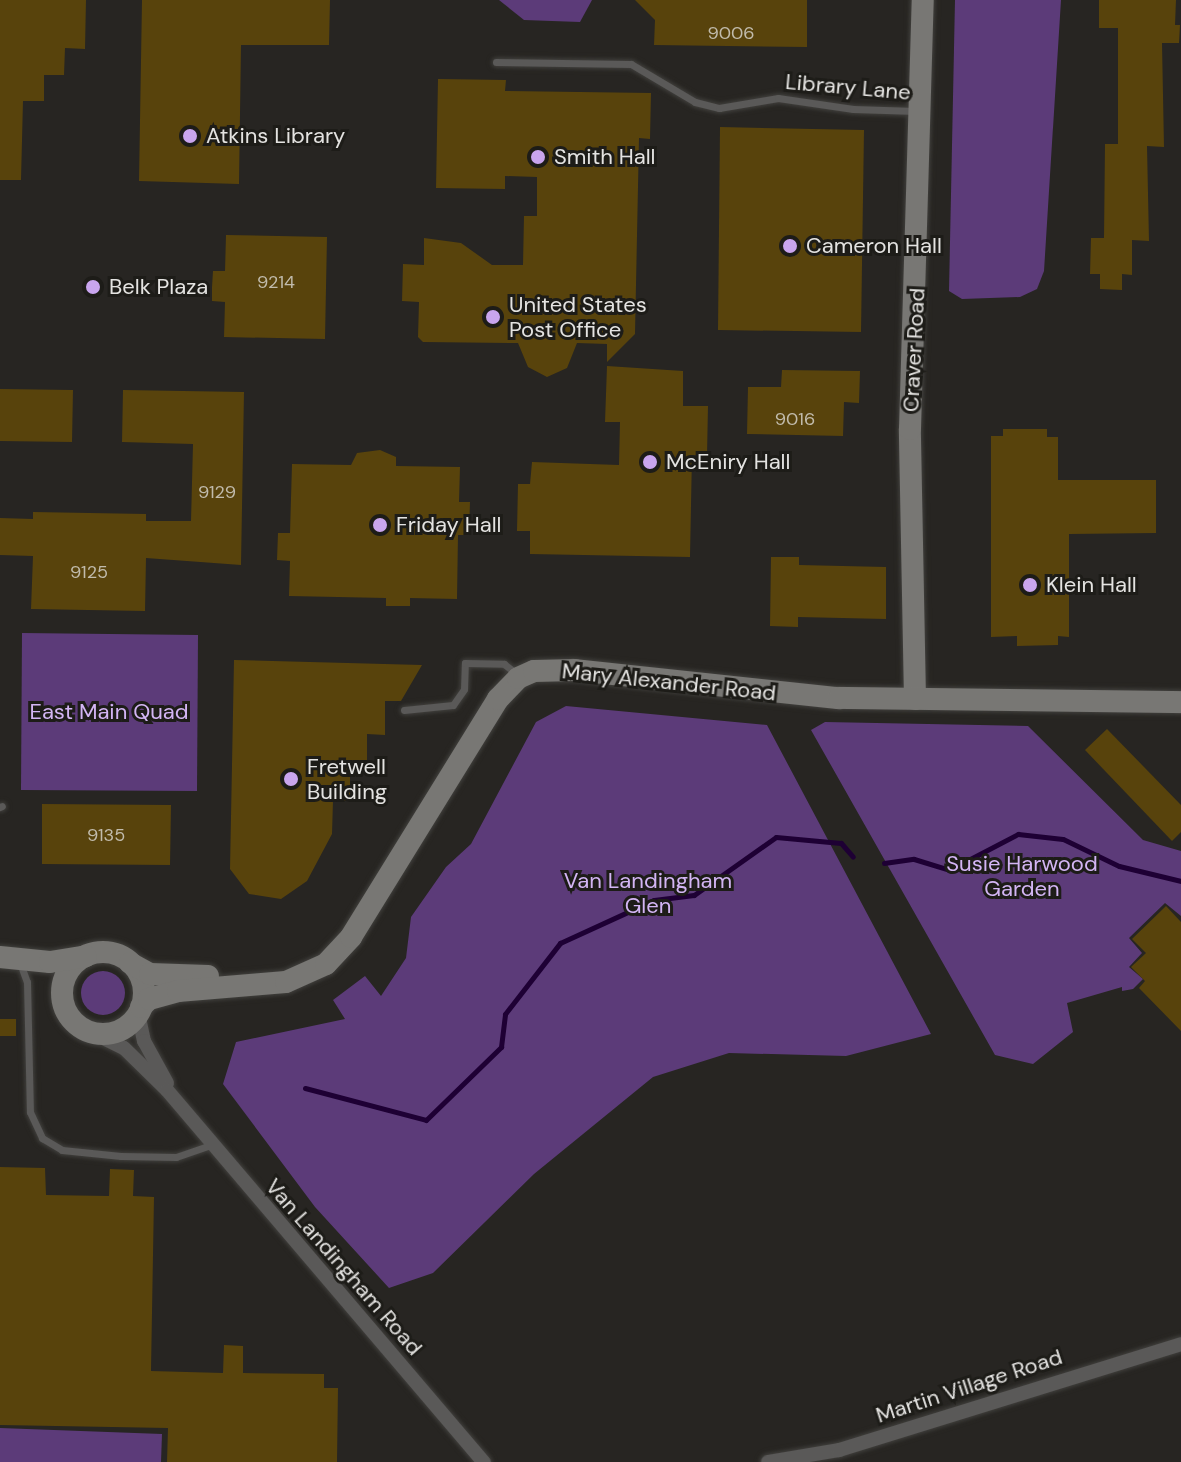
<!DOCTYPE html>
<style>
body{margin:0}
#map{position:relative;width:1181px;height:1462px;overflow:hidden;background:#272522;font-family:"DM Sans",sans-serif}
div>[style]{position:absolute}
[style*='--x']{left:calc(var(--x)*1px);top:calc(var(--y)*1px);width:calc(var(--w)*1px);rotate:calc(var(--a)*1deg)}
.green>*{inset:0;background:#5c3b79}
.round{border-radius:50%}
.stream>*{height:5px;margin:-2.5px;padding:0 2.5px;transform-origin:2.5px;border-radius:2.5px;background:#1e0034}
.building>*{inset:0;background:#58430c}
.roads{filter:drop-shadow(0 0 2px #41403d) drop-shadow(0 0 2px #41403d)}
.lane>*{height:7px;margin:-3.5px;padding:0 3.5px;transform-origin:3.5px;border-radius:3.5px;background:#5a5958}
.street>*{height:14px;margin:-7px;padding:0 7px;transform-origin:7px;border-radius:7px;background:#5a5958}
.secondary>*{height:22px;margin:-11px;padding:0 11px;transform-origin:11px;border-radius:11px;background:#787774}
.secondary>.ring{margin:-11px;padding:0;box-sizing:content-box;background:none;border:22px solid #787774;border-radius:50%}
.dots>*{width:22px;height:22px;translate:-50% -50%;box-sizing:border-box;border:4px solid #1d1c18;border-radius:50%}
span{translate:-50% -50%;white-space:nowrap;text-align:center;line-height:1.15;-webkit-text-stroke:6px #1d1c18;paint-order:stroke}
.number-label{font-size:18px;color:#c1bbac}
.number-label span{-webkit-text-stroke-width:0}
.street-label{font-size:22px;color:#e4e3e1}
.poi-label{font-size:22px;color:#e4e3e1}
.left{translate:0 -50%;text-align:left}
.park-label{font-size:22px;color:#d3b5f4}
</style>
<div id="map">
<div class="green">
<div style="clip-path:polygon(499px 0,592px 0,580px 22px,524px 20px)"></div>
<div style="clip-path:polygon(955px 0,1061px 0,1044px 271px,1037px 289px,1020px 297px,962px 299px,949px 291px)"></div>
<div style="clip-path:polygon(22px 633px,198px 635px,197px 791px,21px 790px)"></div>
<div style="clip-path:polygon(566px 706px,767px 725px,931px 1034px,846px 1056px,729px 1053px,653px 1077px,534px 1174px,433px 1273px,389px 1288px,315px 1207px,223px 1084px,236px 1042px,345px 1019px,333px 1000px,365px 976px,381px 996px,406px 958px,411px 917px,446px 867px,471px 844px,536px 722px)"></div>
<div style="clip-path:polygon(825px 722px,1028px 726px,1143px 840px,1181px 851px,1181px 916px,1165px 903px,1129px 938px,1142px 953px,1129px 967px,1143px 979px,1133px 989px,1122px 991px,1122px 987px,1067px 1003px,1073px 1032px,1033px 1064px,995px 1055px,811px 730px)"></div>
<div class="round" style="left:81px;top:971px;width:44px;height:44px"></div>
<div style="clip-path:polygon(0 1428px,162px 1434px,161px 1462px,0 1462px)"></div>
</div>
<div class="stream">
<div style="--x:884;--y:863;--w:30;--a:-8"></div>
<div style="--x:914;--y:859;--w:37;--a:17"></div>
<div style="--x:949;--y:870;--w:78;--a:-27.6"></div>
<div style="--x:1018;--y:834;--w:45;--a:6.3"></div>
<div style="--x:1063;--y:839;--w:62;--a:25.7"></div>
<div style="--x:1119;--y:866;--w:64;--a:13.6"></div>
<div style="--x:305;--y:1088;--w:125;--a:14.8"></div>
<div style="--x:426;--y:1120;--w:105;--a:-44.2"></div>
<div style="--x:501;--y:1047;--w:33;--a:-83"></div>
<div style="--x:505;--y:1014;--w:90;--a:-52.2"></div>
<div style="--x:560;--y:943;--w:103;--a:-24.6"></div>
<div style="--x:654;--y:900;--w:40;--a:-7.1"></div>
<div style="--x:694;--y:895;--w:100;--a:-35.3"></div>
<div style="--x:776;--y:837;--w:65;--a:5.3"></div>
<div style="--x:841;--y:843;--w:18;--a:49"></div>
</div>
<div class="building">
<div style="clip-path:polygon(0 0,86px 0,85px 49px,65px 48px,64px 75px,44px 75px,44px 101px,23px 101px,21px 180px,0 180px)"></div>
<div style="clip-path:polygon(142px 0,330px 0,329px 45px,241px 45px,239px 184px,139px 181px)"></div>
<div style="clip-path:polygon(635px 0,807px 0,807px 47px,654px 45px,655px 20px)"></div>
<div style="clip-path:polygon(1099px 0,1176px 0,1175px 25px,1180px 25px,1179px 43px,1162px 43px,1164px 147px,1147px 146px,1149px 241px,1132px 240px,1132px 275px,1122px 274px,1122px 290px,1100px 289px,1100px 274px,1090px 274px,1091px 238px,1104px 238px,1105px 144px,1118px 144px,1118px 28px,1099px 28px)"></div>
<div style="clip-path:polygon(438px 79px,506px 80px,505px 91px,651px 93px,650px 139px,639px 138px,635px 334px,607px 362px,607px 344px,577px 343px,567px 368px,547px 377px,528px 367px,518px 343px,423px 342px,418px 337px,419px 302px,402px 301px,403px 264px,424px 265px,424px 238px,461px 243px,492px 265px,523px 265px,524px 216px,537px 216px,537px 177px,505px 176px,505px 189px,436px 188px)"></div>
<div style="clip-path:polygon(720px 127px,864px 130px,861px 332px,718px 330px)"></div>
<div style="clip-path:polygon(226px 235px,327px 237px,325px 339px,224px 337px,225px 302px,212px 301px,212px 287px,213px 271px,225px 271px)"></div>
<div style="clip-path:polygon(607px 366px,683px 371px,683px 406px,708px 406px,707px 456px,692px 455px,690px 557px,530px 554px,530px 531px,517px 531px,518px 484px,530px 484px,532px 462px,619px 465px,620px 422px,605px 422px)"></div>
<div style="clip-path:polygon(782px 370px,860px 371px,859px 403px,844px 402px,843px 436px,747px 434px,748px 387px,781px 387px)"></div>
<div style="clip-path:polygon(0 389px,73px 390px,72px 442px,0 441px)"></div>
<div style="clip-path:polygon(123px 390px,244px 392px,241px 565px,146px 558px,145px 611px,31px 609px,33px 556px,0 555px,0 518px,33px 519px,33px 512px,146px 514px,146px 521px,191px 521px,193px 444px,122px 442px)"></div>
<div style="clip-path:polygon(1003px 429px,1047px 429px,1047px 437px,1058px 437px,1058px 480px,1156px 480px,1156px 533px,1069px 534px,1069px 637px,1058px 636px,1058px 645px,1017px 646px,1017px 636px,991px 637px,991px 436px,1003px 436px)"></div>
<div style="clip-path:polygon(380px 450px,396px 457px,396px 466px,460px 467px,459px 502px,470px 502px,469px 535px,458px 535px,457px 599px,410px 598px,410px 606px,386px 606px,386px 598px,289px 596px,290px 561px,277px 560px,278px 533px,290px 533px,292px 464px,351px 465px,357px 453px)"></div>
<div style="clip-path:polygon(771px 557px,799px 557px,799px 565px,886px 567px,886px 619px,798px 617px,798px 627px,770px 626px)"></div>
<div style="clip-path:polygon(234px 660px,422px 665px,401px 701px,385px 701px,385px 735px,367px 734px,367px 768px,350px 768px,350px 801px,333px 801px,332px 834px,307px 881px,281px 899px,249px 894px,230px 869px)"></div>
<div style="clip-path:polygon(1107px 729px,1181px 805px,1181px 832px,1172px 841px,1085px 750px)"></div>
<div style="clip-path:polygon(42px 804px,171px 805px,170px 865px,42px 864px)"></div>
<div style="clip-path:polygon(1166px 906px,1181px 922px,1181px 1031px,1139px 988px,1145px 981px,1131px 967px,1146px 953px,1132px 939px)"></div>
<div style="clip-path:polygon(0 1019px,16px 1019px,16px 1036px,0 1036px)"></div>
<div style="clip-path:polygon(0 1167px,45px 1168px,46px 1195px,109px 1196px,110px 1169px,134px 1170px,133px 1196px,154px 1197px,151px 1371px,223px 1373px,224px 1345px,243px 1346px,243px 1373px,324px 1374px,324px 1388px,338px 1388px,337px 1462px,167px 1462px,168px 1428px,0 1425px)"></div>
</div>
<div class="roads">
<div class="lane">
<div style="--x:496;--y:62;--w:135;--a:0.8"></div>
<div style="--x:631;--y:64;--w:74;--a:30.7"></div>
<div style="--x:695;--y:102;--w:25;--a:14"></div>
<div style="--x:719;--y:108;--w:60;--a:-9.6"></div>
<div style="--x:778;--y:98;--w:76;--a:8.3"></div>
<div style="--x:853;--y:109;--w:63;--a:1.8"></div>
<div style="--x:404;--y:710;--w:49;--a:-5.8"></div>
<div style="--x:453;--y:705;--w:19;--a:-55"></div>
<div style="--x:464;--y:689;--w:26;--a:-88"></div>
<div style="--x:465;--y:663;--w:39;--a:1"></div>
<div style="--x:504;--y:664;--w:18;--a:38"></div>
<div style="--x:0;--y:807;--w:2;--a:-27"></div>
<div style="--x:20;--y:963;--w:20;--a:70"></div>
<div style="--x:27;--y:982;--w:130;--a:88.7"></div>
<div style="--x:30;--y:1112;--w:29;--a:65"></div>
<div style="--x:42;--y:1138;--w:23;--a:31"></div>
<div style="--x:62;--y:1150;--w:59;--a:5.8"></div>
<div style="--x:121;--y:1156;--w:55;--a:1"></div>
<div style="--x:176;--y:1157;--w:36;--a:-19"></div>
</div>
<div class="street">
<div style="--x:138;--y:1013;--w:29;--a:78"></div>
<div style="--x:144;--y:1041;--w:48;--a:61.3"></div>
<div style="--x:93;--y:1033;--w:34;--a:26"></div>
<div style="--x:124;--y:1048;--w:60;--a:44.3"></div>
<div style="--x:167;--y:1090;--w:489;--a:49.6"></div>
<div style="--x:768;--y:1462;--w:72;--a:-9.6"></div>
<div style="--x:839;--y:1450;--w:358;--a:-17.2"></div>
</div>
<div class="secondary">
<div style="--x:915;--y:699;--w:270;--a:-91.1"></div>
<div style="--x:910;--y:429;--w:429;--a:-88.3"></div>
<div class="ring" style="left:62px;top:952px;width:60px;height:60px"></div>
<div style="--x:0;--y:957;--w:50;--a:5.7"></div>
<div style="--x:50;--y:962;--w:36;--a:-9"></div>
<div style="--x:130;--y:963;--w:23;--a:29"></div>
<div style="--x:150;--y:974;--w:58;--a:2"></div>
<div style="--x:141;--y:1007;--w:11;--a:-45"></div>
<div style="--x:149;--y:999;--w:30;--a:-15"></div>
<div style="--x:178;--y:991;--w:108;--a:-4.8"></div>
<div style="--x:286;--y:982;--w:44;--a:-24.2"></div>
<div style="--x:326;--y:964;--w:37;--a:-47"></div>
<div style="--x:351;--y:937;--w:280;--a:-58.3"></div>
<div style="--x:498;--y:699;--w:29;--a:-46"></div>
<div style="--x:518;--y:678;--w:17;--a:-24"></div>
<div style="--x:534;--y:671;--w:41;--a:-1.4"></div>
<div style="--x:575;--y:670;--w:265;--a:6.1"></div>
<div style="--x:839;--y:698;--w:342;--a:0.7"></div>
</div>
</div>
<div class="dots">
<div style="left:190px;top:136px;background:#c9a5ee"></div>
<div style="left:538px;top:157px;background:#c9a5ee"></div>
<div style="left:790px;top:246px;background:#c9a5ee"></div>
<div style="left:93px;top:287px;background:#c9a5ee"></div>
<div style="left:493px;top:317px;background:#c9a5ee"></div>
<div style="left:650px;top:462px;background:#c9a5ee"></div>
<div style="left:380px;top:525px;background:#c9a5ee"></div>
<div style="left:1030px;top:585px;background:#c9a5ee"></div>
<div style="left:291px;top:779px;background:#c9a5ee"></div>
</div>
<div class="number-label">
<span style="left:731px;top:33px">9006</span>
<span style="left:276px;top:282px">9214</span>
<span style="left:795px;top:419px">9016</span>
<span style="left:217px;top:492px">9129</span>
<span style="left:89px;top:572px">9125</span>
<span style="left:106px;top:835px">9135</span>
</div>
<div class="street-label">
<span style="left:848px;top:87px;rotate:5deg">Library Lane</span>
<span style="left:914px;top:350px;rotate:-87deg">Craver Road</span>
<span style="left:669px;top:682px;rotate:6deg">Mary Alexander Road</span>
<span style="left:344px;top:1267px;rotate:49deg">Van Landingham Road</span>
<span style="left:969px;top:1386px;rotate:-18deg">Martin Village Road</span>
</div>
<div class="poi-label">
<span class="left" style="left:206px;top:136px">Atkins Library</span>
<span class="left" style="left:554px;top:157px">Smith Hall</span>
<span class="left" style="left:806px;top:246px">Cameron Hall</span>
<span class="left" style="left:109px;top:287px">Belk Plaza</span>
<span class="left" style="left:509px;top:317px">United States<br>Post Office</span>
<span class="left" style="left:666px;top:462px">McEniry Hall</span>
<span class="left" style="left:396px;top:525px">Friday Hall</span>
<span class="left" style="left:1046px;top:585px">Klein Hall</span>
<span class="left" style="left:307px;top:779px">Fretwell<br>Building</span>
</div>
<div class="park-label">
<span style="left:109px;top:712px">East Main Quad</span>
<span style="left:1022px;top:876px">Susie Harwood<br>Garden</span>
<span style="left:648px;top:893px">Van Landingham<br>Glen</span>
</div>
</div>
